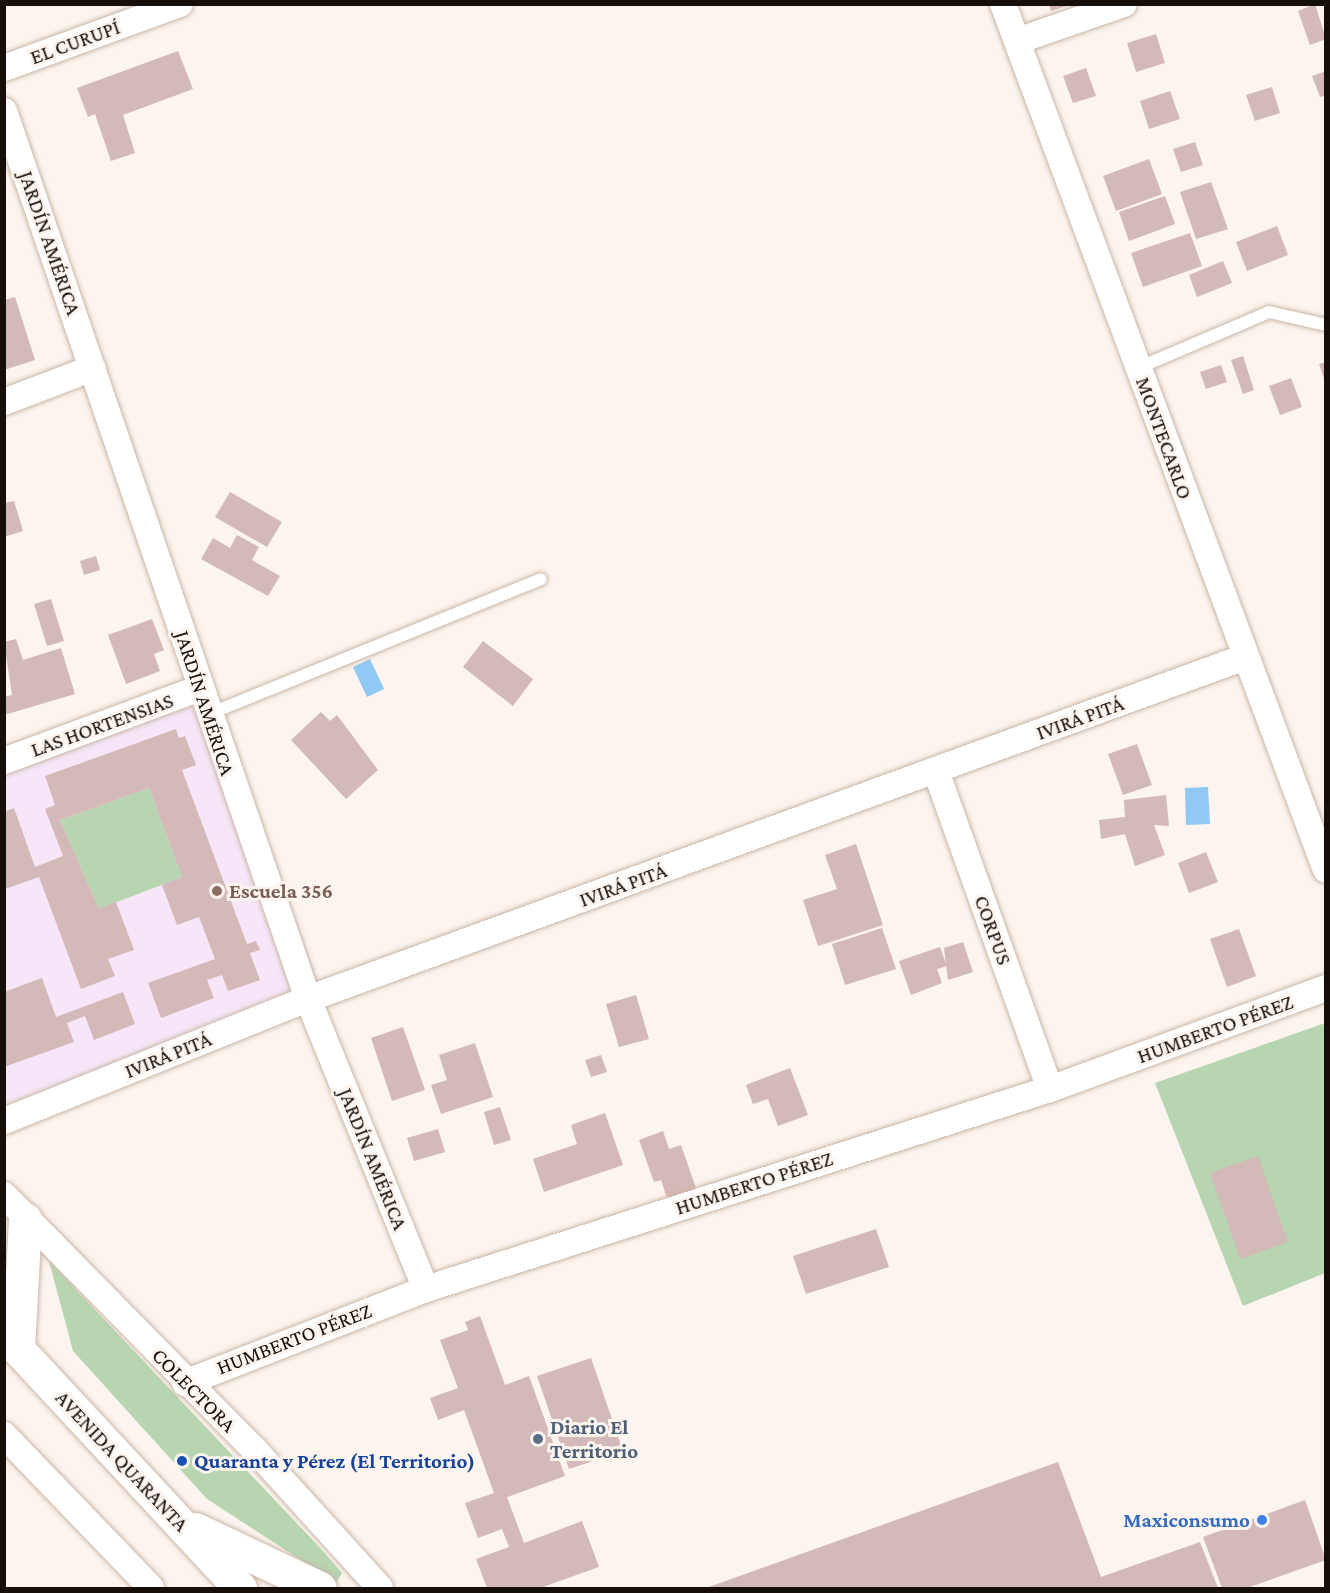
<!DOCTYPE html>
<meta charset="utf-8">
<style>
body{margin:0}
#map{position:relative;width:1330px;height:1593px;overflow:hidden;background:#fcf4ee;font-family:"Crimson Pro",serif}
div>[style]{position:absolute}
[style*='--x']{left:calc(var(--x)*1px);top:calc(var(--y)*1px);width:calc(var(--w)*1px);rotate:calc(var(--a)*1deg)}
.education>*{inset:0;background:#f7e6f8}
.green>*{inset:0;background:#b7d5b0}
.water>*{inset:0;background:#8fc9f4}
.building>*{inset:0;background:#d3b9b7}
.roads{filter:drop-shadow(0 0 2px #cab7a7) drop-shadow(0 0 2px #cab7a7)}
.lane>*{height:12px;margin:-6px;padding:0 6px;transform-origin:6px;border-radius:6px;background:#fff}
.street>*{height:26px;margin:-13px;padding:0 13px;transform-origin:13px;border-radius:13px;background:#fff}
.highway>*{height:33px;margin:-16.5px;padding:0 16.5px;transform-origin:16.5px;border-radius:16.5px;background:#fff}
.dots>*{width:16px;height:16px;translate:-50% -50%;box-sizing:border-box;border:3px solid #fcf4ee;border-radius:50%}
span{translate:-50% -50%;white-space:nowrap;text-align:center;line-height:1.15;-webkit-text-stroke:6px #fcf4ee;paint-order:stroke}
.street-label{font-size:21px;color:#150e09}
.education-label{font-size:21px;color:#785e54;font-weight:700}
.left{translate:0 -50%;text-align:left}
.service-label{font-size:21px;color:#4e5e75;font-weight:700}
.transit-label{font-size:21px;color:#164399;font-weight:700}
.shop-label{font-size:21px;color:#366cbe;font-weight:700}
.right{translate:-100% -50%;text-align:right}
.frame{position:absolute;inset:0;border:6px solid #150e09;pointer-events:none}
</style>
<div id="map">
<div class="education">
<div style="clip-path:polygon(214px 696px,322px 991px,5px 1104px,4px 767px)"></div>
</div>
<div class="green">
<div style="clip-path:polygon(149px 788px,182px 877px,99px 909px,60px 820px)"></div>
<div style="clip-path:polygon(1325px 1023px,1325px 1273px,1243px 1306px,1155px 1083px)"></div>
<div style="clip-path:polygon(49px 1261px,322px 1550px,342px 1573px,336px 1583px,207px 1499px,73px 1351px)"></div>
</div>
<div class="water">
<div style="clip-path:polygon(370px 659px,384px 689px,367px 697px,353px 667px)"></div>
<div style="clip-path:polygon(1208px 787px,1210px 824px,1186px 825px,1185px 788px)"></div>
</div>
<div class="building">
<div style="clip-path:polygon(1049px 4px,1070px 4px,1070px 5px,1051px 11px)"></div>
<div style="clip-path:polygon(1315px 4px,1326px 39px,1310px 45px,1298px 11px)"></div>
<div style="clip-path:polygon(1156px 34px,1165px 63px,1136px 72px,1127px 43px)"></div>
<div style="clip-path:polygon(178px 51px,193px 89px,123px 115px,135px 153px,111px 161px,95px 114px,88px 117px,77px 88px)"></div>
<div style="clip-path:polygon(1086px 68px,1096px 96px,1073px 103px,1063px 76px)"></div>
<div style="clip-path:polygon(1326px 71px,1326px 95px,1320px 97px,1312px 76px)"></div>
<div style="clip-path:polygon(1272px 87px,1280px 113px,1255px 121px,1246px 95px)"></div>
<div style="clip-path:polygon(1170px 91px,1180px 119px,1149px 129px,1140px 101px)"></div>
<div style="clip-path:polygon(1195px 142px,1203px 165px,1181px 172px,1173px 149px)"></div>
<div style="clip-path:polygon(1149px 159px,1162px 194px,1116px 211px,1103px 176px)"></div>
<div style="clip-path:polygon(1211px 182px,1228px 229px,1196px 239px,1180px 192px)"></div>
<div style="clip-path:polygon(1165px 196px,1175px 224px,1129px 241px,1119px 212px)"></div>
<div style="clip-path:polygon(1277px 226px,1288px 255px,1247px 271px,1236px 242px)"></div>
<div style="clip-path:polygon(1190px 233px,1202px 266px,1143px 287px,1131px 253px)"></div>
<div style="clip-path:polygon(1223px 261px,1232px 283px,1197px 297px,1189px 275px)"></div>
<div style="clip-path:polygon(15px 297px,35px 360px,4px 370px,4px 300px)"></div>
<div style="clip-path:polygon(1243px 356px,1254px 390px,1243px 394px,1231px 360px)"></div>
<div style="clip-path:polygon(1326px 362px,1326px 381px,1325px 381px,1319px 364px)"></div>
<div style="clip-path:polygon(1221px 365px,1227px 382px,1206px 389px,1200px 372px)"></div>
<div style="clip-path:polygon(1291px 378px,1302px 407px,1280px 415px,1269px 386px)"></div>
<div style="clip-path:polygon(230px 492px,282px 522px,267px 547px,215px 517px)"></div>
<div style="clip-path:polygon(14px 501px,23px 531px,4px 537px,4px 503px)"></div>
<div style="clip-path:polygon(237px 535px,259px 547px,252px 560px,280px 576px,268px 596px,201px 559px,213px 538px,230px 548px)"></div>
<div style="clip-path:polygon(96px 556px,100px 570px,84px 575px,80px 561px)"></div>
<div style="clip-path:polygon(51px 599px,64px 641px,47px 646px,34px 604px)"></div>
<div style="clip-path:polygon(152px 619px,164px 650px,154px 654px,160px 671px,126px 684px,108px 635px)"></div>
<div style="clip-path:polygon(16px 639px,23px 660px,61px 648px,75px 694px,4px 715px,4px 697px,12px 695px,4px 642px)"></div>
<div style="clip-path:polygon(483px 641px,533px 679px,513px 706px,463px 667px)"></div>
<div style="clip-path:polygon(321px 712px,330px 721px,337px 715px,378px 770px,346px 799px,291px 740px)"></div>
<div style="clip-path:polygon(176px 729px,179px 738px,185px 736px,196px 765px,182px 770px,247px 944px,256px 941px,260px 950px,250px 953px,260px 980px,228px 991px,222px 975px,207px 980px,214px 998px,161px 1018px,148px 983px,215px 959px,199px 917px,177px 925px,162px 885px,182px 877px,149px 788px,60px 820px,99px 909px,116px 902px,134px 950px,108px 959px,115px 976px,81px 989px,39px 877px,5px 889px,4px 812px,14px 808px,35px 867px,63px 856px,45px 809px,55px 805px,45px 776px)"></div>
<div style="clip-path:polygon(1137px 744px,1152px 785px,1123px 795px,1108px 754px)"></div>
<div style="clip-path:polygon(1166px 795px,1169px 826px,1154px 825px,1165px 855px,1135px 866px,1125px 834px,1101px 839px,1099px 820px,1125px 817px,1124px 800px)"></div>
<div style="clip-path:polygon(856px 844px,883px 925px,818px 946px,803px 900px,837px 889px,825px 855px)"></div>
<div style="clip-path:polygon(1206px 852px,1218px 882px,1189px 893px,1178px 863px)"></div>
<div style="clip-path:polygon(882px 928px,896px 969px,845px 985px,832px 944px)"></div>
<div style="clip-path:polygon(1239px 929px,1256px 976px,1227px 987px,1210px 939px)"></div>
<div style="clip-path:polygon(963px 942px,973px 972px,948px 980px,944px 948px)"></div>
<div style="clip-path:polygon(940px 947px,947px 966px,937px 969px,942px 983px,911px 995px,899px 961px)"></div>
<div style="clip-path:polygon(42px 978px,56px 1017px,123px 992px,135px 1024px,94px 1040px,85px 1016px,67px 1023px,74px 1042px,4px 1067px,4px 992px)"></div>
<div style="clip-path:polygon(636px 995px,649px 1039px,619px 1047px,606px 1004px)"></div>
<div style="clip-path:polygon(403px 1027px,425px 1090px,392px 1101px,371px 1038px)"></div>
<div style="clip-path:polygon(475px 1043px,493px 1097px,441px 1114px,431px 1085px,447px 1080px,439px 1055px)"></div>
<div style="clip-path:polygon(601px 1055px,607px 1072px,591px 1077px,585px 1060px)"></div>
<div style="clip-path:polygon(790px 1068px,808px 1115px,778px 1126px,768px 1099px,753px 1104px,746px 1085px)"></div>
<div style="clip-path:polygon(500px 1107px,511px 1140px,494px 1145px,484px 1112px)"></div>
<div style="clip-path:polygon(605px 1113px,623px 1165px,544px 1192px,533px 1159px,577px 1144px,571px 1125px)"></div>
<div style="clip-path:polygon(438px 1129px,445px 1152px,414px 1161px,407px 1138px)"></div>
<div style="clip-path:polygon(663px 1131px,669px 1149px,681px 1145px,697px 1191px,668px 1201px,661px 1180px,654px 1182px,639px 1140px)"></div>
<div style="clip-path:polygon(1258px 1156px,1288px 1242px,1240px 1259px,1210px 1173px)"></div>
<div style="clip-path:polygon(876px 1229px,889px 1267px,806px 1294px,793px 1256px)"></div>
<div style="clip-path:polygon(480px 1316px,505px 1385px,529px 1376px,565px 1476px,507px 1497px,524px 1543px,582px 1521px,599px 1567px,540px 1588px,487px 1588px,476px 1559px,509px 1547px,502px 1529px,478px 1538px,465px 1503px,494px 1493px,464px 1410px,438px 1420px,430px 1398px,458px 1388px,440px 1340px,468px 1330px,465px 1322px)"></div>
<div style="clip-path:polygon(591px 1358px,623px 1451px,569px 1469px,537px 1376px)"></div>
<div style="clip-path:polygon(1058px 1462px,1101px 1577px,1200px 1542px,1218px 1588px,706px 1588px)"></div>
<div style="clip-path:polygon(1305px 1500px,1326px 1560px,1247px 1588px,1222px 1588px,1203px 1537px)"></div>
</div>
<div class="roads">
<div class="lane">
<div style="--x:1138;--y:368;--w:142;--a:-23.1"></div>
<div style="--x:1269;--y:312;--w:58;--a:12.8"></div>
<div style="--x:209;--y:714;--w:358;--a:-22.1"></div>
</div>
<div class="street">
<div style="--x:1003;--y:4;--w:924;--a:69.55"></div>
<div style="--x:1017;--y:41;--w:113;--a:-19.1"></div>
<div style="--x:4;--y:68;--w:187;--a:-20"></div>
<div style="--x:4;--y:111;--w:939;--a:71.1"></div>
<div style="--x:308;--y:999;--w:313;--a:67.9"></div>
<div style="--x:4;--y:402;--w:95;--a:-20.9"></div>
<div style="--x:4;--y:761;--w:209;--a:-20.4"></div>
<div style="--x:936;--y:771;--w:338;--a:70.3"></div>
<div style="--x:4;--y:1121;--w:328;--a:-21.9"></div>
<div style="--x:308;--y:999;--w:997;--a:-20.05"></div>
<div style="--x:4;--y:1195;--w:358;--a:45.5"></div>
<div style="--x:255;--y:1450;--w:186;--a:47.8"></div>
<div style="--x:185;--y:1383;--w:259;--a:-21.3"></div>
<div style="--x:426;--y:1289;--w:655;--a:-17.77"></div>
<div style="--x:1050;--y:1089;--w:294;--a:-20.1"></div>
<div style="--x:4;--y:1435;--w:212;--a:46.1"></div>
</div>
<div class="highway">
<div style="--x:4;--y:1334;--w:347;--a:47.1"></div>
<div style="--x:18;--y:1349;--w:130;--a:-86.9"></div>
<div style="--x:195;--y:1529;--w:138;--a:25.3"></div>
</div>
</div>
<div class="dots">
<div style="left:217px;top:891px;background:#8d6e63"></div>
<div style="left:538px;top:1439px;background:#5c6f8a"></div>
<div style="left:182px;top:1461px;background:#1a4fb4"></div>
<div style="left:1262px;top:1520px;background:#3f7fe0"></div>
</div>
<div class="street-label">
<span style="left:75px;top:42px;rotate:-20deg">EL CURUPÍ</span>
<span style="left:50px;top:243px;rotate:71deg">JARDÍN AMÉRICA</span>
<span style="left:1164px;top:438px;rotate:70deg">MONTECARLO</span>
<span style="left:205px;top:703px;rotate:72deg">JARDÍN AMÉRICA</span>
<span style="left:1080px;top:718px;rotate:-20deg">IVIRÁ PITÁ</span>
<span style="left:102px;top:725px;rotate:-20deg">LAS HORTENSIAS</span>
<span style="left:623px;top:885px;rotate:-20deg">IVIRÁ PITÁ</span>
<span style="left:993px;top:930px;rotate:70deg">CORPUS</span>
<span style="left:1215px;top:1029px;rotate:-20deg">HUMBERTO PÉREZ</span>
<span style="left:168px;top:1055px;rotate:-22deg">IVIRÁ PITÁ</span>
<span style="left:373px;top:1159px;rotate:68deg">JARDÍN AMÉRICA</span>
<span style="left:754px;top:1183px;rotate:-18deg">HUMBERTO PÉREZ</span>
<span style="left:294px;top:1339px;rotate:-21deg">HUMBERTO PÉREZ</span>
<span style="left:194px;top:1390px;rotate:45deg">COLECTORA</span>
<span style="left:122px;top:1461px;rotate:47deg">AVENIDA QUARANTA</span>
</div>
<div class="education-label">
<span class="left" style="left:229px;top:891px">Escuela 356</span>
</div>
<div class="service-label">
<span class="left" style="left:550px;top:1439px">Diario El<br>Territorio</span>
</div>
<div class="transit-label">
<span class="left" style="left:194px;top:1461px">Quaranta y Pérez (El Territorio)</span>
</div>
<div class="shop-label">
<span class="right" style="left:1250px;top:1520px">Maxiconsumo</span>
</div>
<div class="frame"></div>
</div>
